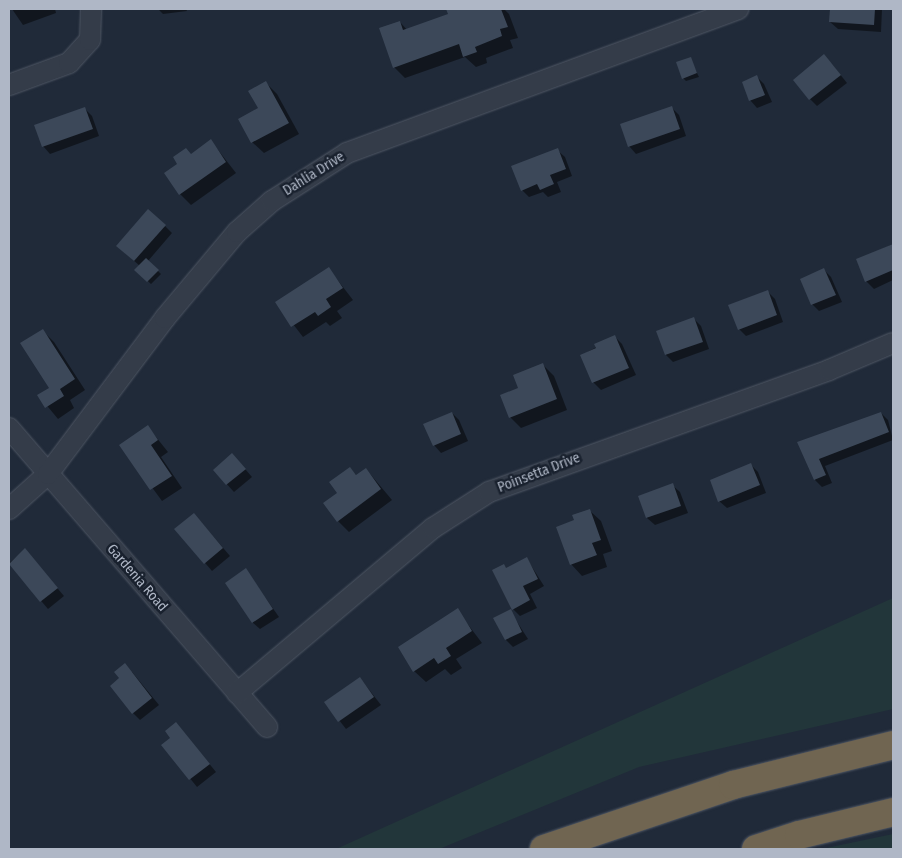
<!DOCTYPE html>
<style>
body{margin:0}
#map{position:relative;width:902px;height:858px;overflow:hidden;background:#202a39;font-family:"Fira Sans Condensed",sans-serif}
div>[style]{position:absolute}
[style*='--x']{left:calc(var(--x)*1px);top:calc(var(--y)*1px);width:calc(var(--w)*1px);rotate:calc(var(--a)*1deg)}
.green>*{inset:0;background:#22363a}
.shadow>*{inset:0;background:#0007}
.building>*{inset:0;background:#3c4859}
.roads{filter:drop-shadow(0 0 1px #4f5764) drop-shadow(0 0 1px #4f5764)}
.minor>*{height:20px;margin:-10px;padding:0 10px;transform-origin:10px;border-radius:10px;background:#343c49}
.highway>*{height:28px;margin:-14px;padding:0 14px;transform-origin:14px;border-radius:14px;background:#706551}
span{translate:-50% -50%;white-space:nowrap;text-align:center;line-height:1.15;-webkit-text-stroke:5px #19212e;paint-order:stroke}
.street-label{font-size:14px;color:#afb7c6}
.frame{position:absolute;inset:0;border:10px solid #afb7c6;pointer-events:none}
</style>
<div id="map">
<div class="green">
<div style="clip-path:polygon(893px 598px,893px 709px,639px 767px,439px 849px,336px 849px)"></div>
<div style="clip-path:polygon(893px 834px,893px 849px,824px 849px,831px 847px)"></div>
</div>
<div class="shadow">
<div style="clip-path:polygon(12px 9px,55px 9px,56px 13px,23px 25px)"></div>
<div style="clip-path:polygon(158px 9px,186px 9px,187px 11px,163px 14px)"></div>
<div style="clip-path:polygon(448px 9px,504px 9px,509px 14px,518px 38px,510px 40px,513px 48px,486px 58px,487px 63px,476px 67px,465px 57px,405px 78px,394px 67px,400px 22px,407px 30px,450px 15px)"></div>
<div style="clip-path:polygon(831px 9px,882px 9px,881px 32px,838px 29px,830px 22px)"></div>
<div style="clip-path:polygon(690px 59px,699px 77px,686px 81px,683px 78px)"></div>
<div style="clip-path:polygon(831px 63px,847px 83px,817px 106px,810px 99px)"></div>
<div style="clip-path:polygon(757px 77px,764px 84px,772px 102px,757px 108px,750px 100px)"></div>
<div style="clip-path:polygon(266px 83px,277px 94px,299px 134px,264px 153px,252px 142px)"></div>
<div style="clip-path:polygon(84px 108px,92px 116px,99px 136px,50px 154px,43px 146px)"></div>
<div style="clip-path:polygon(672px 108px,679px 115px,686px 136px,636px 154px,629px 146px)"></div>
<div style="clip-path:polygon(211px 141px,236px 173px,191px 205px,180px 194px,192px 155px)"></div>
<div style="clip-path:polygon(557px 150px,565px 157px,572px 176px,557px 182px,561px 192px,548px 197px,543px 192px,529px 197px,522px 190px)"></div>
<div style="clip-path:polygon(165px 226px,172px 233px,148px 261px,161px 274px,151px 284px,136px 270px,140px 266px,125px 253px)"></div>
<div style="clip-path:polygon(893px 244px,893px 280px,874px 289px,866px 281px,858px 260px)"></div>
<div style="clip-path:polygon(329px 269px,353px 300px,337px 311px,342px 318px,330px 326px,326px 322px,303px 337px,276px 302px)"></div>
<div style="clip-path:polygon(824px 270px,831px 277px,842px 302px,819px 311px,812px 304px)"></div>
<div style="clip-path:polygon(767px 291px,775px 299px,783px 322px,746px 336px,739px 329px)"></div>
<div style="clip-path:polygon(694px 319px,701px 326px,709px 349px,673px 362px,666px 355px,658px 332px)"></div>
<div style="clip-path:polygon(43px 331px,54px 342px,85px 390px,70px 400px,74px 408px,58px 419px,39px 396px,51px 388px)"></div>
<div style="clip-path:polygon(615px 337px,622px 344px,636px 375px,601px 390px,593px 382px,582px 355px)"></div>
<div style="clip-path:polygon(542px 364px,554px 376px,567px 410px,521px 428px,510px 417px,519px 388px)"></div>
<div style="clip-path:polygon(452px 413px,459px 420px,468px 441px,441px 453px,434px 445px)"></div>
<div style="clip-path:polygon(881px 413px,888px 420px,893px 440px,825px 466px,832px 483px,822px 487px,815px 480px,799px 443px)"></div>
<div style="clip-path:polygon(148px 427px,168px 452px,161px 457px,182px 488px,162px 501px,121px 445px)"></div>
<div style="clip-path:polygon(239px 462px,252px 477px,234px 492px,214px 470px)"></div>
<div style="clip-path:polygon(751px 465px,758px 472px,766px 493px,727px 508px,719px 501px)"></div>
<div style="clip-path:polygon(350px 468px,357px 476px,366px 469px,392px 500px,349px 532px,338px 521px,338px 493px)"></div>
<div style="clip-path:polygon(672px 485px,680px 492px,688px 513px,655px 525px,647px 518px,640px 496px)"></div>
<div style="clip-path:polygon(589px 510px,601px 521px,612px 551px,603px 554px,607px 567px,582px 576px,571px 564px,575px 521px)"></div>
<div style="clip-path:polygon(201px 522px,230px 556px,212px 571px,176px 529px)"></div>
<div style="clip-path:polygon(25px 550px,64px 596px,48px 609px,9px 563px)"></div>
<div style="clip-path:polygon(527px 559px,544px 586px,530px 594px,537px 608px,520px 616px,513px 609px,507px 569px)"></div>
<div style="clip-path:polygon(246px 570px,279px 617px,260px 629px,252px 622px)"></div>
<div style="clip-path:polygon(457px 610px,482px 643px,456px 659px,462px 668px,451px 675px,445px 669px,426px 682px,414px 671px)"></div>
<div style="clip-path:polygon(510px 611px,528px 639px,513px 647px,506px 640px)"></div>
<div style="clip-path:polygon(132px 672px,159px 705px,140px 720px,133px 713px,121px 679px)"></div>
<div style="clip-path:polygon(360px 678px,381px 705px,346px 729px,325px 702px)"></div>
<div style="clip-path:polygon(176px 723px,216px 772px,197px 787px,163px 745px,172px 738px)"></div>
</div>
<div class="building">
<div style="clip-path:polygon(446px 9px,501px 9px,508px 27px,500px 29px,502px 36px,475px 47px,477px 52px,463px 57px,459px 44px,393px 68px,379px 28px,400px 21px,403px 30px,448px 14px)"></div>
<div style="clip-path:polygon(830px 9px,875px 9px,874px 25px,829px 22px)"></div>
<div style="clip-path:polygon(824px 54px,841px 75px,809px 100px,793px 80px)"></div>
<div style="clip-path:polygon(691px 57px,697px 73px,682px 79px,676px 62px)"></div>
<div style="clip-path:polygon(757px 75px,765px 95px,749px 101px,742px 82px)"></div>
<div style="clip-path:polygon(266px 81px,289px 123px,251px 143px,238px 119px,258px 108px,248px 91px)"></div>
<div style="clip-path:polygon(672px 106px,680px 129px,628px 147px,620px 124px)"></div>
<div style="clip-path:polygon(85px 107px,93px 129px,42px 147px,34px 125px)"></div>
<div style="clip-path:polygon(211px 139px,226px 162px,179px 195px,164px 173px,177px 164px,173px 157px,186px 148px,191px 154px)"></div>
<div style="clip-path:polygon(558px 148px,566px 169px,550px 175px,554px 184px,540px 190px,537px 184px,521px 191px,511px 166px)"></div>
<div style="clip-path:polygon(148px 209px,166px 225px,134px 261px,116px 246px)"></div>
<div style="clip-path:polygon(893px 244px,893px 270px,865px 282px,856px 259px)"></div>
<div style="clip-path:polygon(146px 258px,159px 270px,147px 282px,134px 270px)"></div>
<div style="clip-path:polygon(329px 267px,343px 288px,326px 299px,331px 307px,318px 316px,315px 312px,291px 327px,275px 302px)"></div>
<div style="clip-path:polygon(824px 268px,836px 295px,811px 305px,800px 279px)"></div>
<div style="clip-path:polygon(768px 290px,777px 315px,738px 330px,728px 305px)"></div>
<div style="clip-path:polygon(694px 317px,703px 342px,665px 355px,656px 331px)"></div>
<div style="clip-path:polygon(43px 329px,75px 379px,60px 389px,64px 396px,45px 408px,37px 395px,49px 388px,20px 343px)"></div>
<div style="clip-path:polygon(615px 335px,629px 368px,592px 383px,580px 355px,596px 348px,594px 344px)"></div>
<div style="clip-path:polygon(543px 363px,557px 399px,509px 418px,500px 395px,518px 388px,513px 375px)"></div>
<div style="clip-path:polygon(452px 412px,461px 434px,433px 446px,423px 424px)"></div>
<div style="clip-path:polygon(881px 412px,889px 432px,819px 459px,826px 475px,814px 480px,797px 442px)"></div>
<div style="clip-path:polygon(148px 425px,158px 440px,151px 445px,172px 476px,150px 490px,119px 445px)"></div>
<div style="clip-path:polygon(232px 453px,246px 469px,226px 485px,213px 470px)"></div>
<div style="clip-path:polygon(751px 463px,760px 485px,718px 502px,710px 480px)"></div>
<div style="clip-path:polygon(350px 467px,356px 475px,366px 468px,381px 489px,337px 522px,323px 503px,337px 493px,329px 482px)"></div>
<div style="clip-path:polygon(673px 483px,681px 506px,646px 518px,638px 496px)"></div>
<div style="clip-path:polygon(590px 509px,601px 540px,592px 543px,597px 555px,570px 565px,556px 527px,574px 520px,572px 515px)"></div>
<div style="clip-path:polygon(194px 513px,223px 548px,204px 564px,174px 529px)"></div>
<div style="clip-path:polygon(25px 548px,58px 588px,40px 602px,9px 564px)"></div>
<div style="clip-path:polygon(527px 557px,538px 579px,523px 586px,530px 600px,512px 610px,492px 570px,504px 564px,506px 568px)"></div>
<div style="clip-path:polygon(246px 568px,273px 609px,252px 623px,225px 583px)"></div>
<div style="clip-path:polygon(458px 608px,472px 631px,446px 648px,451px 656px,438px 664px,434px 658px,413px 672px,398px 647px)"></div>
<div style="clip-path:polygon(511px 609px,522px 632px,505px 640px,493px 618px)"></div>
<div style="clip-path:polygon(125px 663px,152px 698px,132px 714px,110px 686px,119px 678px,114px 672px)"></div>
<div style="clip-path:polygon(360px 677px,374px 697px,338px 722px,324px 702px)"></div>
<div style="clip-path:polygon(176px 722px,210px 764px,189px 780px,161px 745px,170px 738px,165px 731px)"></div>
</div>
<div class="roads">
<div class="minor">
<div style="--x:9;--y:85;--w:64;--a:-20.1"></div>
<div style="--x:69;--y:63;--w:31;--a:-48"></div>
<div style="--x:90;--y:40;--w:31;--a:-88"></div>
<div style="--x:9;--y:428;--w:395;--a:49.2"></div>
<div style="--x:9;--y:509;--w:52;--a:-41.9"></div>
<div style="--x:48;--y:474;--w:195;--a:-53.1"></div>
<div style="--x:165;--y:318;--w:112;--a:-50.1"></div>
<div style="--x:237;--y:232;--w:47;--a:-41.5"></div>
<div style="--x:272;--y:201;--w:89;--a:-32.6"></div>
<div style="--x:347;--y:153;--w:417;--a:-20.2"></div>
<div style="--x:237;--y:693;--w:256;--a:-40.1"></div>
<div style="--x:433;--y:528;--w:67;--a:-32.7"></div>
<div style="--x:489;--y:492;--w:361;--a:-19.7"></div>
<div style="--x:829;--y:370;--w:69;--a:-22.9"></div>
</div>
<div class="highway">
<div style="--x:544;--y:849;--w:200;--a:-18.7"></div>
<div style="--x:733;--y:785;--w:165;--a:-14"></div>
<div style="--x:756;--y:849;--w:45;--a:-18"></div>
<div style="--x:799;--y:835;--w:97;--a:-13.7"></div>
</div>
</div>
<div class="street-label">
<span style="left:314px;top:174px;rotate:-32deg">Dahlia Drive</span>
<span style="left:539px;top:473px;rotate:-21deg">Poinsetta Drive</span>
<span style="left:137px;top:578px;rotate:49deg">Gardenia Road</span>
</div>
<div class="frame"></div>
</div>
